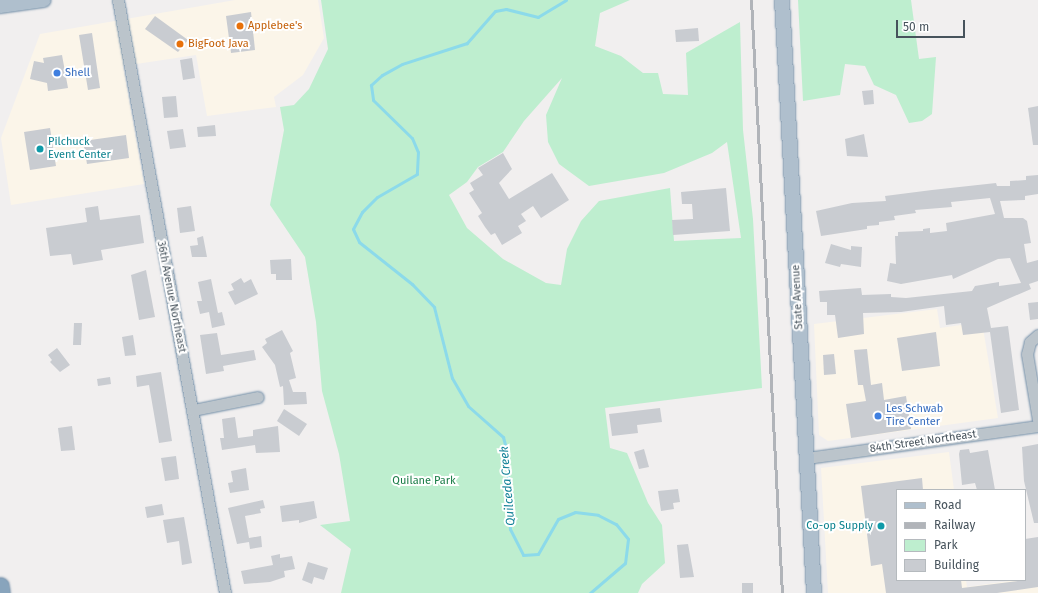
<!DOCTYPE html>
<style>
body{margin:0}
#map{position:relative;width:1038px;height:593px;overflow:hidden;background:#f1efef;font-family:"Fira Sans",sans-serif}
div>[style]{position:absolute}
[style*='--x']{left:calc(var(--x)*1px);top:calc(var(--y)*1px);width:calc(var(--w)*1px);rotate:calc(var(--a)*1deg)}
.commercial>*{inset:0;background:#fbf5e9}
.green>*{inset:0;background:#beeecf}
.stream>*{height:3px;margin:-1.5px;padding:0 1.5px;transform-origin:1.5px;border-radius:1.5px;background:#8cdaea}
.building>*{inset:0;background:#c9ccd1}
.roads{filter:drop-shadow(0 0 1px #738fa8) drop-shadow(0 0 1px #738fa8)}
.minor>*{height:11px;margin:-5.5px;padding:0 5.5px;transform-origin:5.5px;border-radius:5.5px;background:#bbc4cb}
.major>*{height:14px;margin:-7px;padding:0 7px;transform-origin:7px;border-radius:7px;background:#afbfcd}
.highway>*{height:17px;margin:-8.5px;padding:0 8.5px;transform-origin:8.5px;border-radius:8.5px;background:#88a4bc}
.rail>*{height:3px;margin:-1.5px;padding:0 1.5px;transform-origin:1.5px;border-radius:1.5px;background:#b1b4b9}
.dots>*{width:11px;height:11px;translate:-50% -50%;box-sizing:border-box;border:2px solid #fff;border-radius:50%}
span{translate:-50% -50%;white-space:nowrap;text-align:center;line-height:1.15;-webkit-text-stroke:4px #fff;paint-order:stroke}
.food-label{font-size:11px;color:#c56008}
.left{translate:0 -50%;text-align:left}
.shop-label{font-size:11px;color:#366cbe}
.culture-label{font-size:11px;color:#0d838f}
.right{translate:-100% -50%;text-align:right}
.street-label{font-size:11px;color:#47535c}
.park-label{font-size:11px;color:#197c46}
.water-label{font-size:12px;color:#108197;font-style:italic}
.legend{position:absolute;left:896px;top:489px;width:130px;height:92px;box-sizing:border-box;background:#fff;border:1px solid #b5babe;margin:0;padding:5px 7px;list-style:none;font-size:12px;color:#47535c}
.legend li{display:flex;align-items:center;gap:8px;height:20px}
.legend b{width:20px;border:1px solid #b5babe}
.scale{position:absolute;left:896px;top:20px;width:69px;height:18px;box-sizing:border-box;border:2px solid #47535c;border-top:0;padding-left:5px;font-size:12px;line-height:14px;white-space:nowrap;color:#47535c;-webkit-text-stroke:3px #fff;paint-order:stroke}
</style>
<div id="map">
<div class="commercial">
<div style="clip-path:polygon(235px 0,318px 0,324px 38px,303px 75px,274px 97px,276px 107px,207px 116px,196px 55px,123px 66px,144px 184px,11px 205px,1px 138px,40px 34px)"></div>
<div style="clip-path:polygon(937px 309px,940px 328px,982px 322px,998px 418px,828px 441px,819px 435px,814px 324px)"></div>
<div style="clip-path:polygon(949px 452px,954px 490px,897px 490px,897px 580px,966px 580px,967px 587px,1038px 577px,1038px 593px,828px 593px,821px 468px)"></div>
</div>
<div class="green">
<div style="clip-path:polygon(evenodd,321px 0,630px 0,600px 13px,595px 46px,621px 56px,643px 73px,658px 73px,663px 94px,688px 95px,686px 53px,740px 22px,743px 130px,753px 219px,762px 388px,605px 408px,610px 448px,627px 453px,648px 503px,662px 525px,665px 563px,642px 584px,638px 593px,341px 593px,351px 549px,320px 525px,350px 521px,339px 454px,322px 391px,316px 322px,305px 257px,270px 205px,284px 130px,280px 107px,294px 105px,309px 89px,328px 49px,321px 0,562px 78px,546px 115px,548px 142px,559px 164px,589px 186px,664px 173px,712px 153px,727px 142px,741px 238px,674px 241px,670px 188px,599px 201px,581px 221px,567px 249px,561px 285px,546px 283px,503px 259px,467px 228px,449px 195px,467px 182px,478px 167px,503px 152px,524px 121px,562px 78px)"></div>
<div style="clip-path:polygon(798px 0,911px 0,919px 59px,936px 57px,932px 114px,922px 121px,909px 123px,896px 95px,874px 85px,865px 66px,845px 64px,840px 95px,803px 101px)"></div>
</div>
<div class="stream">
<div style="--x:566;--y:0;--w:33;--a:149"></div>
<div style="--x:538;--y:17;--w:33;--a:-166"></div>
<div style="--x:506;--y:9;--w:11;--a:170"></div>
<div style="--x:495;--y:11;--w:43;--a:131.2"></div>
<div style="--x:467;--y:43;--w:68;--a:162.1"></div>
<div style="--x:402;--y:64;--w:23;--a:151"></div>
<div style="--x:382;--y:75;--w:15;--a:138"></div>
<div style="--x:371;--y:85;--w:15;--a:82"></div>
<div style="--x:373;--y:100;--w:54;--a:44.3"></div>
<div style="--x:412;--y:138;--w:15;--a:67"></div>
<div style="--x:418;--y:152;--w:22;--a:93"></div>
<div style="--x:417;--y:174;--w:46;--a:150.1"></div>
<div style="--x:377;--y:197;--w:21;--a:135"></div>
<div style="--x:362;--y:212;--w:19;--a:118"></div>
<div style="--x:353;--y:229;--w:14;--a:65"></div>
<div style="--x:359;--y:242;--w:68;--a:38.4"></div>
<div style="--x:412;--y:284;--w:32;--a:46"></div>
<div style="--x:434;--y:307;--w:73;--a:75.8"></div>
<div style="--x:452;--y:378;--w:32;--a:60"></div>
<div style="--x:468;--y:406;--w:47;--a:41.5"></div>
<div style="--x:503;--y:437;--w:16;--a:75"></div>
<div style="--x:507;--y:452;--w:77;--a:87.8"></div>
<div style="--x:510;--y:529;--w:29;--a:63"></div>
<div style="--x:523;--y:555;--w:15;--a:-4"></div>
<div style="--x:538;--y:554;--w:40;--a:-60.3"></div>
<div style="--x:558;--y:519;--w:18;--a:-22"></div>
<div style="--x:575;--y:512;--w:23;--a:7"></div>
<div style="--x:598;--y:515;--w:20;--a:27"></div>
<div style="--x:616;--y:524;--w:19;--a:51"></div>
<div style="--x:628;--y:539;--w:24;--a:97"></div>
<div style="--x:625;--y:563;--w:46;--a:139.4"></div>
</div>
<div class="building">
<div style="clip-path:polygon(251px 12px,255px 50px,231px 53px,226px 16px)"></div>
<div style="clip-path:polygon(155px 16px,188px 40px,178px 52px,145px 29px)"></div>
<div style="clip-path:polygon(698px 28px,699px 41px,676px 42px,675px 30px)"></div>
<div style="clip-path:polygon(92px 33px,100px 88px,88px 90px,79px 35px)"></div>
<div style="clip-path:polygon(62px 55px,68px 88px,48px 91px,47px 83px,30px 79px,34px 61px,44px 63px,43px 58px)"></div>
<div style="clip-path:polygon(192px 58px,195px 78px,183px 80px,180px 60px)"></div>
<div style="clip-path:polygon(873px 90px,874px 104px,864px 105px,862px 91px)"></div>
<div style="clip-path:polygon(176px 96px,178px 117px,164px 118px,162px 97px)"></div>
<div style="clip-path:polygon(1038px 106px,1038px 145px,1033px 145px,1028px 108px)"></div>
<div style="clip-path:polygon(215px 125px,216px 136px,198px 137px,197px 127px)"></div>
<div style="clip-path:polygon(50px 128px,56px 166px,30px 170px,24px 132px)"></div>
<div style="clip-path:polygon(183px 129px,186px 147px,170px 149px,167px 131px)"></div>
<div style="clip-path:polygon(864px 134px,868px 157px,847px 156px,845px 139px)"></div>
<div style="clip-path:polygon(126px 135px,129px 158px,87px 164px,83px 141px)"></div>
<div style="clip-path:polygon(503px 153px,512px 169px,499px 183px,509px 199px,552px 173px,569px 200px,541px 218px,533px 206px,521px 214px,526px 221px,518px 226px,522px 233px,502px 245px,495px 233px,491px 235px,485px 227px,478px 216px,482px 213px,469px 193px,474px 190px,470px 183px,483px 175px,478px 168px)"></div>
<div style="clip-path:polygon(1038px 175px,1038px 194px,1025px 196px,1025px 200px,1000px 201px,1004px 218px,1023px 218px,1027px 221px,1031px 243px,1024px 244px,1027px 263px,1038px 260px,1038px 281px,1029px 284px,1031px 289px,987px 308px,991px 328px,1008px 326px,1019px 410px,1001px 413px,990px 332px,963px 335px,961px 323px,946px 325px,944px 306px,901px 312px,863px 313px,864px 334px,838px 338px,835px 315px,827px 315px,827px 302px,820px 302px,819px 291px,861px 288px,862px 295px,891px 294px,891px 297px,906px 298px,972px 291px,975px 286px,999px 282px,999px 286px,1021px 283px,1010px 258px,998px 259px,953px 279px,952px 275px,901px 284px,887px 281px,890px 263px,896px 264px,895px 236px,898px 236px,898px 232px,923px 231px,923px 229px,930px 228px,930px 233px,947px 231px,946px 223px,995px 214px,990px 198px,951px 202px,952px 207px,915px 210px,916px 213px,894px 216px,895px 220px,879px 222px,879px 225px,867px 226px,867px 229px,821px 236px,816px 211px,852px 203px,886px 201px,885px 196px,932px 190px,996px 183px,997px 186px,1010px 186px,1010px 181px,1026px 180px,1026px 176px)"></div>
<div style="clip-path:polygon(726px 188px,730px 231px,673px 235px,672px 220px,693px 219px,692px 204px,682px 204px,681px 192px)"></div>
<div style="clip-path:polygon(98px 206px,100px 220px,140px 215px,144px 243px,101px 250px,103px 260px,73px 265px,71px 254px,50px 256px,46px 228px,87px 222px,85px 208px)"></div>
<div style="clip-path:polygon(191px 206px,195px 231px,180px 233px,177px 208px)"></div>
<div style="clip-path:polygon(203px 236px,207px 257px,192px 257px,190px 246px,198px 245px,197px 238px)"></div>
<div style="clip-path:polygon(831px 244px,851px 250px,851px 246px,862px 247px,861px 267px,841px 264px,840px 267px,825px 263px)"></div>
<div style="clip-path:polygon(291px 259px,292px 280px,276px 280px,276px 274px,271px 274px,270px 260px)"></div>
<div style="clip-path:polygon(146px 270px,155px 317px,139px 320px,131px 275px)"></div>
<div style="clip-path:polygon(241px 278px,244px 283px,251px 279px,258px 294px,235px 305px,228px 292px,234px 290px,231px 284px)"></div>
<div style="clip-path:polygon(211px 279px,218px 313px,222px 312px,225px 325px,212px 328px,209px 312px,200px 314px,197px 301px,202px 301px,198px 282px)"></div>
<div style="clip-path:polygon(1038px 302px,1038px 319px,1030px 320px,1028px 303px)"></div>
<div style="clip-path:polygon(74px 323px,82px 323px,81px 345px,73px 345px)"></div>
<div style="clip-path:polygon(282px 330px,293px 351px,290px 353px,296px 378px,289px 380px,293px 392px,306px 392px,307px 404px,284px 405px,283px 386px,280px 387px,275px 365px,262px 347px,267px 343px,265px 339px)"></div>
<div style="clip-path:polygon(936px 332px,940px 366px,902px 371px,897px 338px)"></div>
<div style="clip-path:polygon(217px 333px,221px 355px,254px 350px,256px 360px,223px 366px,224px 371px,206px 374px,200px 335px)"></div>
<div style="clip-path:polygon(133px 335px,136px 355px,125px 356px,122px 337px)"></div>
<div style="clip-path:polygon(57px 348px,70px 365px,60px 372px,50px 362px,52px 360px,48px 355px)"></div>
<div style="clip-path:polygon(867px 349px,871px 385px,882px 383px,884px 400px,906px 396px,911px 429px,851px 438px,846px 404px,866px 401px,863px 385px,858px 385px,854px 350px)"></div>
<div style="clip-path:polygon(834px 354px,836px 374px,824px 375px,823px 355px)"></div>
<div style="clip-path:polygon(161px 372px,172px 441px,159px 443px,149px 385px,137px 387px,136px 376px)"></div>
<div style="clip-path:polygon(110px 377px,111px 384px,98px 386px,97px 379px)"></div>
<div style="clip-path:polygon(660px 408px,662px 422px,637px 425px,638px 433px,612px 436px,609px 414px)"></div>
<div style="clip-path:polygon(284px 409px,307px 424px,299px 436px,277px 421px)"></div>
<div style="clip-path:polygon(235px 417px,238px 438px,253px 436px,253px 430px,278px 426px,280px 452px,256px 453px,255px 445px,222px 450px,220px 438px,224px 438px,222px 419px)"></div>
<div style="clip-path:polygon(72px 426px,75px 450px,61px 451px,58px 428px)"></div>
<div style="clip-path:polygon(1038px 444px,1038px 523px,1034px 523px,1024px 481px,1022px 447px)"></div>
<div style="clip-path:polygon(644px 449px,649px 467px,639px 469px,634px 452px)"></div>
<div style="clip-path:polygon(969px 449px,970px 453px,988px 450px,995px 490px,977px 490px,975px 483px,962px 485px,959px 454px,960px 450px)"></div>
<div style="clip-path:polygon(176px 456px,179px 479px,165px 481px,161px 458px)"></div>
<div style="clip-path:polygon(246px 468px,249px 490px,230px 493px,228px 483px,233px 482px,231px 471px)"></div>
<div style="clip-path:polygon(922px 478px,923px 490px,897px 490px,897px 580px,961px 580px,962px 588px,1025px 580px,1025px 539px,1038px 537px,1038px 587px,997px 593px,886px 593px,882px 564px,871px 566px,861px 486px)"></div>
<div style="clip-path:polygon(678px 489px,680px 502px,673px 503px,674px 509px,661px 511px,658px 491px)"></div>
<div style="clip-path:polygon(263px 500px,265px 508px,260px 509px,261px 513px,245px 516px,249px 538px,261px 536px,262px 547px,250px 549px,249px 542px,237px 544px,228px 508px)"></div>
<div style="clip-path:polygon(314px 501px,317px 518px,299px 523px,299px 520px,282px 522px,280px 506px)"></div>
<div style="clip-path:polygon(162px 504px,164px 515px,147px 518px,145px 507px)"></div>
<div style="clip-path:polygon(184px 517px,192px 563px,182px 565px,179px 541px,167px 543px,163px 520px)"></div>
<div style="clip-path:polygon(688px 544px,694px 577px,680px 578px,677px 545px)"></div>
<div style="clip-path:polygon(280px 554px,280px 558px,292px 556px,295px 569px,284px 571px,285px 577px,270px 582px,244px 584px,241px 571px,273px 565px,271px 556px)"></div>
<div style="clip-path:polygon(308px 562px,328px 568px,324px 580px,314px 577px,312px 584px,302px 580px)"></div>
<div style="clip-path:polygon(742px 583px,753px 583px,753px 593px,742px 593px)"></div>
</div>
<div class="roads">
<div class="minor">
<div style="--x:118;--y:0;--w:603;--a:79.77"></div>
<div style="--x:1038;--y:335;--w:11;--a:139"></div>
<div style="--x:1030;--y:342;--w:12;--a:104"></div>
<div style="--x:1027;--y:354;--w:67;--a:80.5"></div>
<div style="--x:193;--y:410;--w:66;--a:-11.3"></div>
<div style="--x:807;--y:458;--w:233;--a:-7.9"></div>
</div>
<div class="major">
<div style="--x:782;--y:0;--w:594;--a:86.91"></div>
<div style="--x:0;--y:6;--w:44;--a:-7.8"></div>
</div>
<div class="highway">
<div style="--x:0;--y:586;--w:7;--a:82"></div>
</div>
</div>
<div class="rail">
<div style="--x:751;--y:0;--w:594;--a:87.01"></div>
</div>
<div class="dots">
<div style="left:240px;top:26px;background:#e8710a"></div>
<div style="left:180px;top:44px;background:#e8710a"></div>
<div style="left:57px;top:73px;background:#3f7fe0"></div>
<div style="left:40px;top:149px;background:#0f9aa8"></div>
<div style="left:878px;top:416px;background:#3f7fe0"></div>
<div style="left:881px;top:526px;background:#0f9aa8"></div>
</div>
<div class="food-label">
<span class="left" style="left:248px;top:26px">Applebee's</span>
<span class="left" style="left:188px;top:44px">BigFoot Java</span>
</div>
<div class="shop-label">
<span class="left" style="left:65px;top:73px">Shell</span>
<span class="left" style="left:886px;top:416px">Les Schwab<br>Tire Center</span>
</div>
<div class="culture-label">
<span class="left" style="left:48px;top:149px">Pilchuck<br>Event Center</span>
<span class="right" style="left:873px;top:526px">Co-op Supply</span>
</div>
<div class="street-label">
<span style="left:171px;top:297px;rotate:79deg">36th Avenue Northeast</span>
<span style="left:798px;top:297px;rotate:-93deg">State Avenue</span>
<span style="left:923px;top:442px;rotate:-8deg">84th Street Northeast</span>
</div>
<div class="park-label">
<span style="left:424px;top:481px">Quilane Park</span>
</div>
<div class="water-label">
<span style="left:508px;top:486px;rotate:-95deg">Quilceda Creek</span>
</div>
<ul class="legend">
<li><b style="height:5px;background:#afbfcd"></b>Road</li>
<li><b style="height:5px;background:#b1b4b9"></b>Railway</li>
<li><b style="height:11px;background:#beeecf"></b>Park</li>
<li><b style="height:11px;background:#c9ccd1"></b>Building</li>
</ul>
<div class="scale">50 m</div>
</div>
